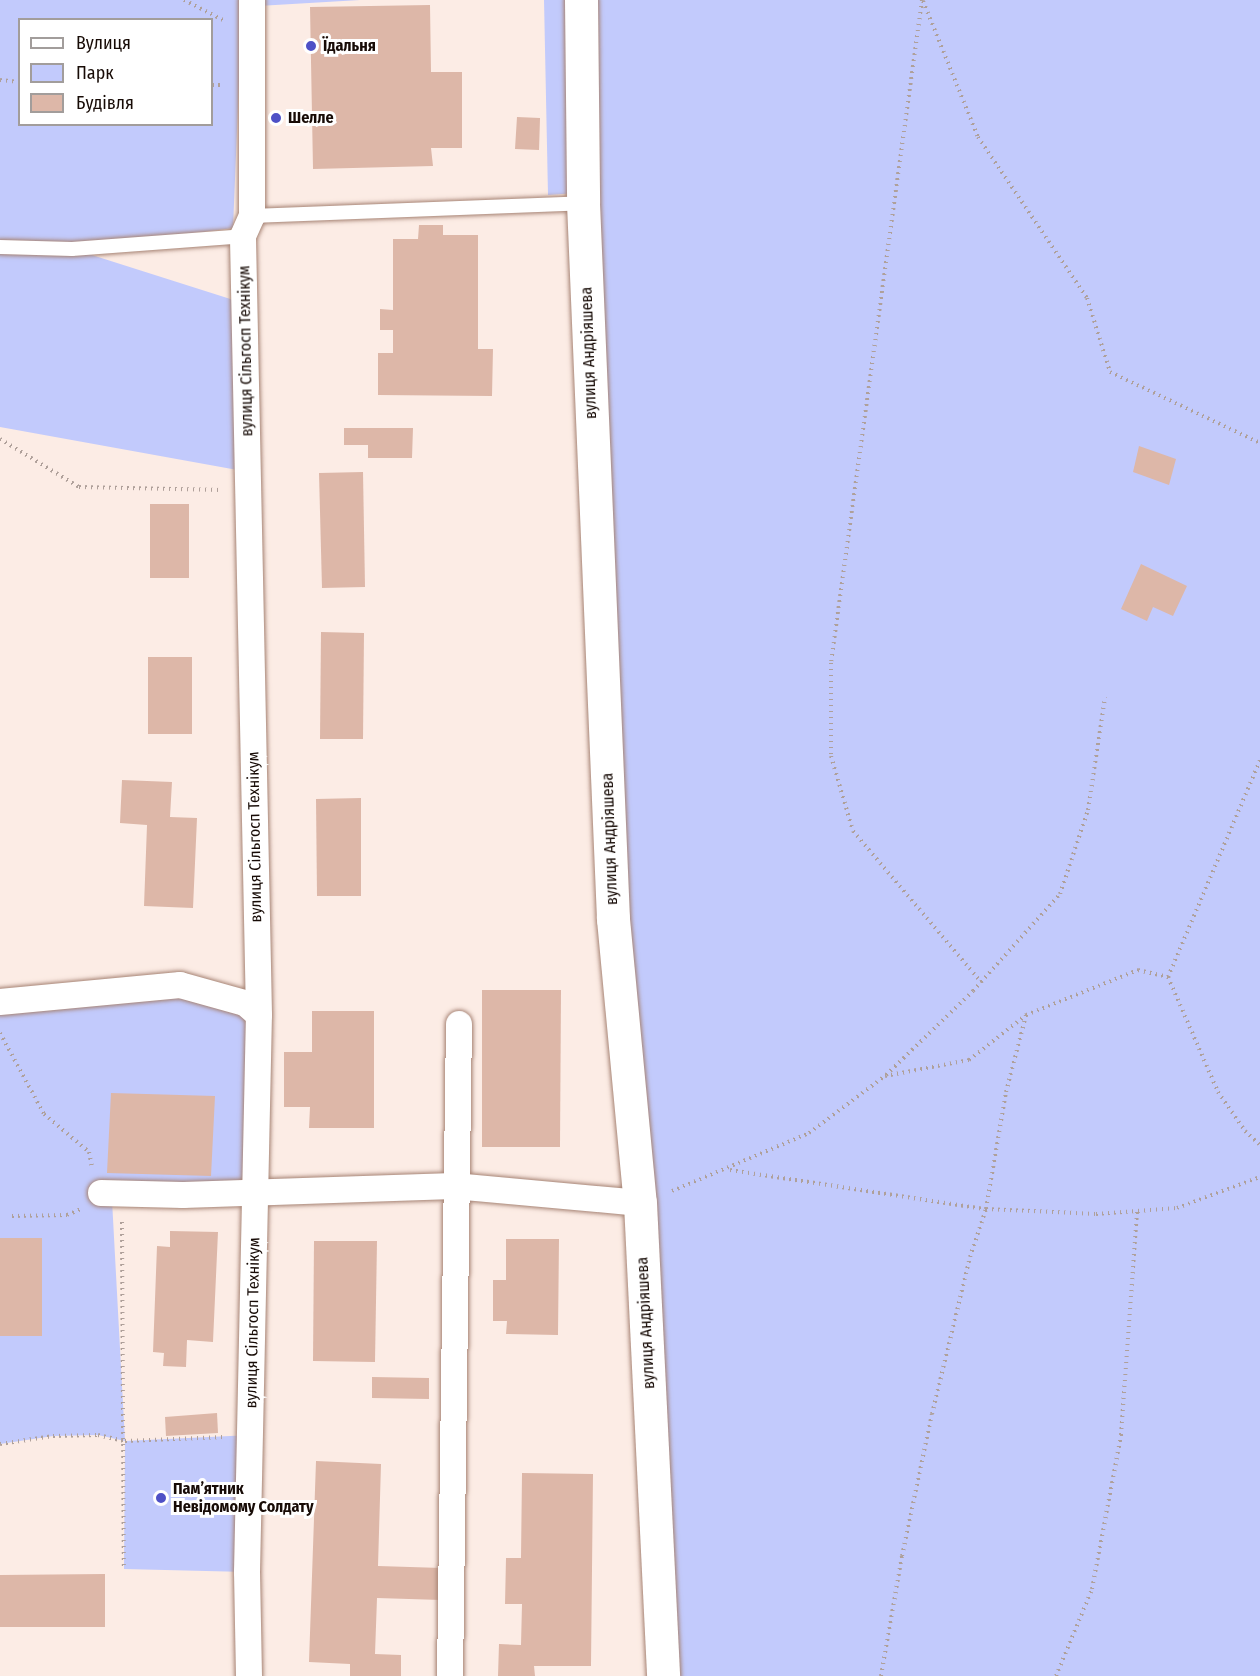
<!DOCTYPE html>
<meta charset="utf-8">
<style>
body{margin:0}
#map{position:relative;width:1260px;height:1676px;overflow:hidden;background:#fcece5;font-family:"Fira Sans Condensed",sans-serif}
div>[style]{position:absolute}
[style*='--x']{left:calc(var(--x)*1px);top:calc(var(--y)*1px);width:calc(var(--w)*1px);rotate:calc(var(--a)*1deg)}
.green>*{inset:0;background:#c2cafc}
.building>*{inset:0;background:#ddb7a8}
.path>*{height:4px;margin-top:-2px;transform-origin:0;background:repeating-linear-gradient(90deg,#afa09a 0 1.5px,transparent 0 6px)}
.roads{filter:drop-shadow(0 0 2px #a78475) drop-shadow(0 0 2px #a78475)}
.service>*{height:14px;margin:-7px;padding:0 7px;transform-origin:7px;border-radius:7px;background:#fff}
.minor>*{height:26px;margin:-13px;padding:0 13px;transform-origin:13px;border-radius:13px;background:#fff}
.tertiary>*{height:33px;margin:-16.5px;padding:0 16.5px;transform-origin:16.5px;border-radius:16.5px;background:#fff}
.dots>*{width:16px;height:16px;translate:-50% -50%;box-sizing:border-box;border:3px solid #fff;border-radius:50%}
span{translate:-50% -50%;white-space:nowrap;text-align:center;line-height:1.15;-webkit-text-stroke:6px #fff;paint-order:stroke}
.poi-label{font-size:16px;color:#170b06;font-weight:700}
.left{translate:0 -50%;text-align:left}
.street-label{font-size:16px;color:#170b06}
.legend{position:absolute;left:18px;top:18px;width:195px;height:108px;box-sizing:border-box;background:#fff;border:2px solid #a29d9b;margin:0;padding:8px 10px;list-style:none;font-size:18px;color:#170b06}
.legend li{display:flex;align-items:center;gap:12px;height:30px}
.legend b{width:30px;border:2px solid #a29d9b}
</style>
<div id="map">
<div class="green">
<div style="clip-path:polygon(evenodd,0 0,360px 0,242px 7px,233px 228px,73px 249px,243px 303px,243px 471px,0 427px,0 0,20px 20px,212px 20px,212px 124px,20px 124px,20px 20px)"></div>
<div style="clip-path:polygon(544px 0,574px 0,577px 193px,548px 195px)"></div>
<div style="clip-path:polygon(592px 0,1260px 0,1260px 1676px,660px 1676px,613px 919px)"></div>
<div style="clip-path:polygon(180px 985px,259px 1015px,255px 1192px,112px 1200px,125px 1441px,251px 1435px,247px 1572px,124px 1569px,125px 1441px,98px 1435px,53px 1436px,0 1444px,0 1002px)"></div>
</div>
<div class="building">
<div style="clip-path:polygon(430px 5px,431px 72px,462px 72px,462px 148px,431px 148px,433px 166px,313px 169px,310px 7px)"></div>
<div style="clip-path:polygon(517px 117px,540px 118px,539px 150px,515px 149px)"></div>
<div style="clip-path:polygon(419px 225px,443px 225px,443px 235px,478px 235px,478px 349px,493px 349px,492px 396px,378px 395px,378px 353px,393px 353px,393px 330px,380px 330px,380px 309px,393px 310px,393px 239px,418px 239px)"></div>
<div style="clip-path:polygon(344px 428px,413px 428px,412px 458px,368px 458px,368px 445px,344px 445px)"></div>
<div style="clip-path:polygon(1139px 446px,1176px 459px,1169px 485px,1133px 472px)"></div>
<div style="clip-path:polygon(363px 472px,365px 587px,322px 588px,319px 473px)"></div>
<div style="clip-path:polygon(150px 504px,189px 504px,189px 578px,150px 578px)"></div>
<div style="clip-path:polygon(1141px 564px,1187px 586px,1173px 616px,1153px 607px,1147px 621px,1121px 609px)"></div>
<div style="clip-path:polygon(321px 632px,364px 633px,363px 739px,320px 739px)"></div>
<div style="clip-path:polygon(148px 657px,192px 657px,192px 734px,148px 734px)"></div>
<div style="clip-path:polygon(122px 780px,172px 782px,170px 817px,197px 818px,193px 908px,144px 906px,147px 825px,120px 823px)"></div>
<div style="clip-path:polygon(361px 798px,361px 896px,317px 896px,316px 799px)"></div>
<div style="clip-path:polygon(482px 990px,561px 990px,560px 1147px,482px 1147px)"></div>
<div style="clip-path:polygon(312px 1011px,374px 1011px,374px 1128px,309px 1128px,310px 1107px,284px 1107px,284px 1052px,312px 1052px)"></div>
<div style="clip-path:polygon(111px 1093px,215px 1096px,211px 1176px,107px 1173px)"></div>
<div style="clip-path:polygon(170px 1231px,218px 1232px,213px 1342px,187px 1340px,186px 1367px,163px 1366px,164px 1353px,153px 1352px,157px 1246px,170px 1247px)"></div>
<div style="clip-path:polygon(0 1238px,42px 1238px,42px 1336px,0 1336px)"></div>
<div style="clip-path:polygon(506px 1239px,559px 1239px,558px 1335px,506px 1334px,507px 1321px,493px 1321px,493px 1280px,506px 1280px)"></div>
<div style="clip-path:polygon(314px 1241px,377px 1241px,375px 1362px,313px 1361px)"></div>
<div style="clip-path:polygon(372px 1377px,429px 1378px,429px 1399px,372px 1398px)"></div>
<div style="clip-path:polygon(217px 1413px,218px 1433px,166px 1436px,165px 1417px)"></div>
<div style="clip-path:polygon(316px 1461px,381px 1464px,378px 1566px,442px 1568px,441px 1600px,377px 1598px,375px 1654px,401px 1655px,401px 1676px,350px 1676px,350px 1664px,309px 1662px)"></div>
<div style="clip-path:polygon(522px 1473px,593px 1474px,591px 1666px,534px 1666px,535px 1676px,498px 1676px,499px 1644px,521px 1645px,522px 1604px,505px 1604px,506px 1558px,521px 1558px)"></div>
<div style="clip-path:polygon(105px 1574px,105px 1627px,0 1627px,0 1575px)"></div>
</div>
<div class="path">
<div style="--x:184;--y:0;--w:46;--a:27.1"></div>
<div style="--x:922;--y:0;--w:669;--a:97.82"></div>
<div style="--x:831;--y:663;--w:93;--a:90"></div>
<div style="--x:831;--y:756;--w:78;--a:73.7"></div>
<div style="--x:853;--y:831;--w:198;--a:49.7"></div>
<div style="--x:923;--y:1;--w:147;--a:68"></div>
<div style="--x:978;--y:137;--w:194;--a:55.9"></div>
<div style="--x:1087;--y:298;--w:77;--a:72.7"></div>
<div style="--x:1110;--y:372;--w:166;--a:25.3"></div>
<div style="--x:0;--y:80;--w:20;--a:6"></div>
<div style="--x:212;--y:85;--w:12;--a:0"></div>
<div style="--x:0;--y:439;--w:92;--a:31.3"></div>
<div style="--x:79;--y:487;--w:142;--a:1.2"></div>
<div style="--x:1168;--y:977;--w:236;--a:-67"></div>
<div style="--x:0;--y:1033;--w:92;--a:61.5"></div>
<div style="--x:44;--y:1114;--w:59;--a:40.2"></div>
<div style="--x:89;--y:1152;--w:16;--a:79"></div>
<div style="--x:886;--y:1075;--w:121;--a:-44"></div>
<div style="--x:973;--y:991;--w:130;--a:-48.1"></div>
<div style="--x:1060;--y:894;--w:89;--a:-71.6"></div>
<div style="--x:1088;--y:810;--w:114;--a:-81.4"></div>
<div style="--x:730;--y:1170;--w:259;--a:8.7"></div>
<div style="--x:986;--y:1209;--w:110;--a:2.6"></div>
<div style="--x:1096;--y:1214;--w:81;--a:-4.2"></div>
<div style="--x:1177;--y:1208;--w:89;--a:-20.5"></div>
<div style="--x:672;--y:1191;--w:149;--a:-22.9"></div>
<div style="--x:809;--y:1133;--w:95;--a:-36.9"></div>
<div style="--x:885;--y:1076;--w:86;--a:-10.8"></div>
<div style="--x:969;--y:1060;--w:73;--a:-38.3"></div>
<div style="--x:1026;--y:1015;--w:121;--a:-21.9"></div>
<div style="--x:1138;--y:970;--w:31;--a:13"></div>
<div style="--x:1168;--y:977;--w:125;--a:66.5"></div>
<div style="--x:1218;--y:1092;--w:47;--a:55.3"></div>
<div style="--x:1245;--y:1131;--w:21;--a:43"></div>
<div style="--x:12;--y:1216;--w:55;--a:-1"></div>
<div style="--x:67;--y:1215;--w:15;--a:-23"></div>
<div style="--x:122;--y:1222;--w:347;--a:89.7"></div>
<div style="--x:0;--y:1444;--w:54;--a:-8.6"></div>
<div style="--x:53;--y:1436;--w:45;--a:-1.3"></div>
<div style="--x:98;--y:1435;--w:28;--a:13"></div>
<div style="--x:125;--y:1441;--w:98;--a:-2.3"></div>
<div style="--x:881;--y:1676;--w:122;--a:-80.1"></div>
<div style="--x:902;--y:1556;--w:145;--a:-78.1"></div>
<div style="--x:932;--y:1414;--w:162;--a:-76.4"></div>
<div style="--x:970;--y:1257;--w:51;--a:-71.6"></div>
<div style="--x:986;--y:1209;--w:119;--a:-80.3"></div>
<div style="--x:1006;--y:1092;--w:80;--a:-75.4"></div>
<div style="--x:1056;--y:1676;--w:94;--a:-67.5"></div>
<div style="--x:1092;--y:1589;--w:157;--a:-79.3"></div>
<div style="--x:1121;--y:1435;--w:225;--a:-85.9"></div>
</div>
<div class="roads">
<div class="service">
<div style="--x:252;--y:216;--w:331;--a:-2.2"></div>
<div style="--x:0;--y:247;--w:72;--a:1.6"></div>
<div style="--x:72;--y:249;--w:171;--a:-4.3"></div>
</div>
<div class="minor">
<div style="--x:0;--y:1002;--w:181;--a:-5.4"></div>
<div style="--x:180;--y:985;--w:67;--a:15.5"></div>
<div style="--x:245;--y:1003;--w:18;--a:41"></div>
<div style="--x:101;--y:1193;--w:82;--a:1.4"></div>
<div style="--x:183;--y:1195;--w:271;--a:-1.9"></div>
<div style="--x:454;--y:1186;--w:187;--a:5.2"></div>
<div style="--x:249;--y:1676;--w:104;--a:-91.1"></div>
<div style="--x:247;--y:1572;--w:557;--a:-88.77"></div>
<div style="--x:259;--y:1015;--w:779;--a:-91.18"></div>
<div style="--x:243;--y:236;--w:22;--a:-66"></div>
<div style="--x:252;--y:216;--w:216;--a:-90"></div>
<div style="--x:450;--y:1676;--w:652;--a:-89.21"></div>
</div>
<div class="tertiary">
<div style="--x:581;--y:0;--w:203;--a:89.4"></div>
<div style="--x:583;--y:203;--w:717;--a:87.6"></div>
<div style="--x:613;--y:919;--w:285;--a:84.6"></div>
<div style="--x:640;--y:1203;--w:474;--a:87.2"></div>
</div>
</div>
<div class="dots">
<div style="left:311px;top:46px;background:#4e50c6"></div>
<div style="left:276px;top:118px;background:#4e50c6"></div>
<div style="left:161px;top:1498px;background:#4e50c6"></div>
</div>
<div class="poi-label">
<span class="left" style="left:323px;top:46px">Їдальня</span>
<span class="left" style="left:288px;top:118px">Шелле</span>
<span class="left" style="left:173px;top:1498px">Пам’ятник<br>Невідомому Солдату</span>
</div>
<div class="street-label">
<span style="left:246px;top:351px;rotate:-91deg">вулиця Сільгосп Технікум</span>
<span style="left:589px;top:353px;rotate:-92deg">вулиця Андріяшева</span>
<span style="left:255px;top:837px;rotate:-91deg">вулиця Сільгосп Технікум</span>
<span style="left:610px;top:839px;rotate:-92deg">вулиця Андріяшева</span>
<span style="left:253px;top:1323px;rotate:-89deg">вулиця Сільгосп Технікум</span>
<span style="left:646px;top:1323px;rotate:-93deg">вулиця Андріяшева</span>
</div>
<ul class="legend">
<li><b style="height:8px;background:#fff"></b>Вулиця</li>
<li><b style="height:16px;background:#c2cafc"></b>Парк</li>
<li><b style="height:16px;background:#ddb7a8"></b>Будівля</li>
</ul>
</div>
